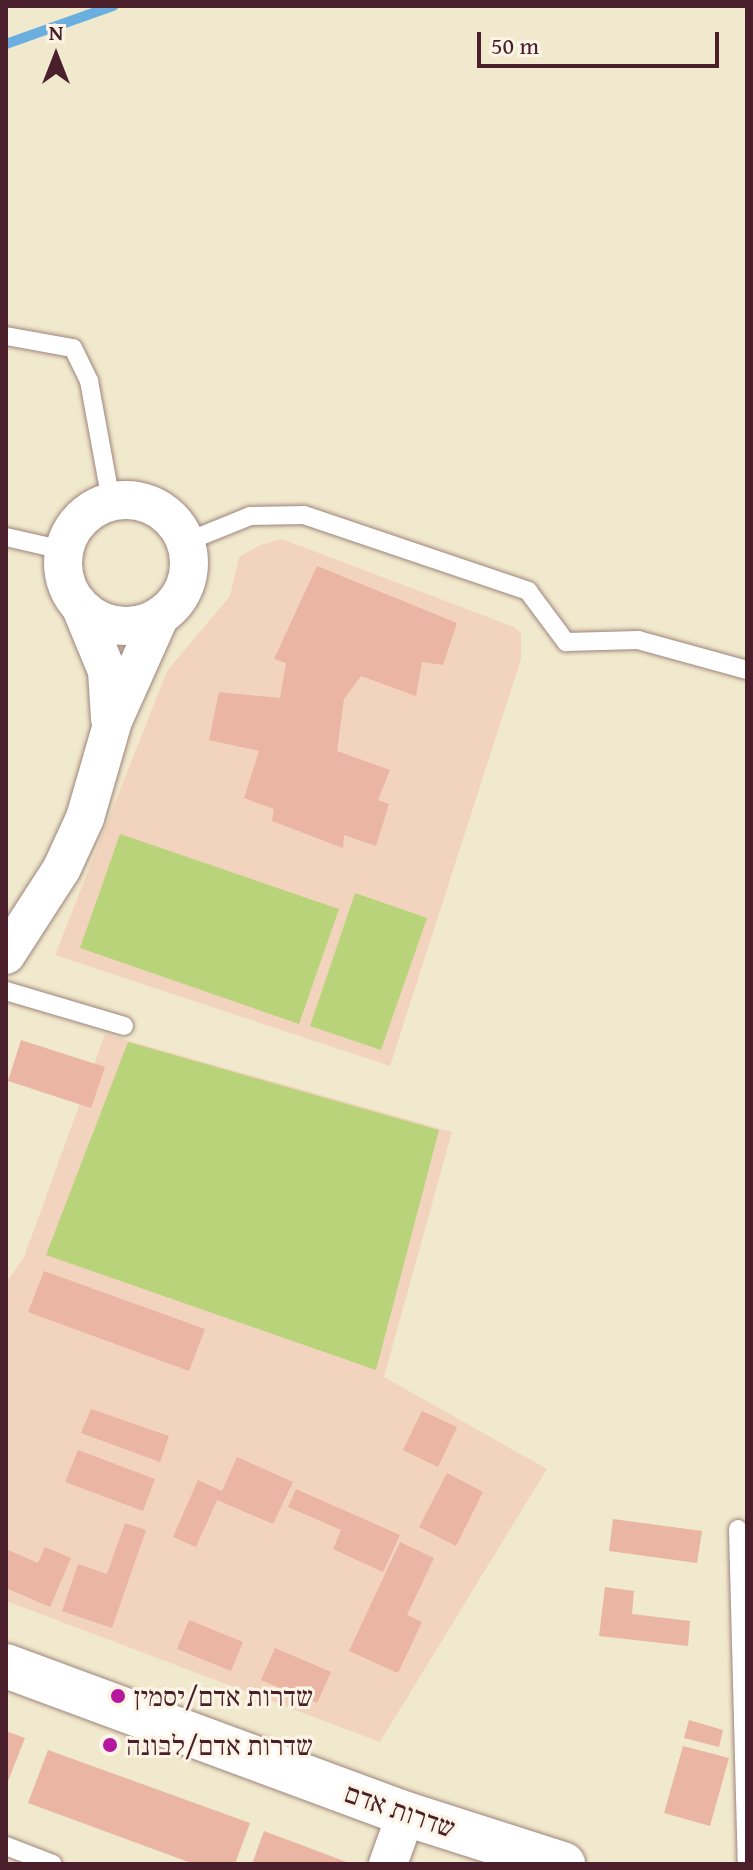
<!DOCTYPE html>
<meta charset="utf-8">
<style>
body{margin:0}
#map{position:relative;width:753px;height:1870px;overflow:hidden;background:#f1e9cd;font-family:"Gentium Book Plus","Frank Ruhl Libre",serif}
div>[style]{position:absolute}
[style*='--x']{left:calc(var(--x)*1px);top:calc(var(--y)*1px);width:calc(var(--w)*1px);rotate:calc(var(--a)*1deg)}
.built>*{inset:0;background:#f2d4be}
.green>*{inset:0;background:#b8d379}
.stream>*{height:10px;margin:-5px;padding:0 5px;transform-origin:5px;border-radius:5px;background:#6baee0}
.building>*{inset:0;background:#eab5a2}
.roads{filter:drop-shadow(0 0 2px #9e847c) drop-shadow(0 0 2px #9e847c)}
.lane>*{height:18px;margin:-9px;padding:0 9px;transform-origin:9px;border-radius:9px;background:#fff}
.street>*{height:38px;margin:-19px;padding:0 19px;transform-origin:19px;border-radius:19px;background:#fff}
.street>.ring{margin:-19px;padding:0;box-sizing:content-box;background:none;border:38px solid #fff;border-radius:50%}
.secondary>*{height:44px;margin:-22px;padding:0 22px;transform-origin:22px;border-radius:22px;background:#fff}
.dots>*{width:22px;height:22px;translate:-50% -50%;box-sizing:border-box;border:4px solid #fcf5e5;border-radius:50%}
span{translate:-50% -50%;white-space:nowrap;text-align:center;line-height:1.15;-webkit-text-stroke:6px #fcf5e5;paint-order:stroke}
.poi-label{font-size:28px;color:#4a1f2b}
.left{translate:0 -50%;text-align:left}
.street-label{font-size:28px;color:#4a1f2b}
.frame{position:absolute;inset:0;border:8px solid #4a1f2b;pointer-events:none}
.north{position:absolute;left:16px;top:16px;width:80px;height:80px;-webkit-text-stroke:6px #fcf5e5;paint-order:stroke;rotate:0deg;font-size:22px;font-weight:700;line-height:32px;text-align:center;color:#4a1f2b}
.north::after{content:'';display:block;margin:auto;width:28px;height:36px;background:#4a1f2b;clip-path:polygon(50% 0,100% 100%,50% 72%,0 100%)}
.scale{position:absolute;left:477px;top:32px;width:242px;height:36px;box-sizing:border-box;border:4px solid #4a1f2b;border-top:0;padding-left:10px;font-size:24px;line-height:28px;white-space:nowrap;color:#4a1f2b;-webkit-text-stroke:6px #fcf5e5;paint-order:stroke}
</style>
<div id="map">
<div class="built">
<div style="clip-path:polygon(282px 539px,514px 627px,521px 633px,521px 659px,390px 1066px,55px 955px,167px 671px,230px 596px,239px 557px,260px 545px)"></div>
<div style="clip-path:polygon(105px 1034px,452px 1132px,384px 1377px,547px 1469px,380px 1742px,6px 1601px,6px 1283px,24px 1257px)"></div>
</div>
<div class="green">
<div style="clip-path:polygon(120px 834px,339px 909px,299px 1024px,80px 948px)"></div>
<div style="clip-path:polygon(355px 893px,427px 918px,381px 1050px,310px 1026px)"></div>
<div style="clip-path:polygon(128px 1042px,439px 1130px,376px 1370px,46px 1255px)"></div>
</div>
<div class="stream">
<div style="--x:6;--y:44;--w:114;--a:-19.6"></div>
</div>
<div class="building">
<div style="clip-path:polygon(317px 566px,457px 623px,443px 665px,422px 662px,416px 696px,361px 676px,344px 699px,337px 751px,390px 770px,378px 800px,389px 804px,376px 846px,344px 835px,343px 848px,272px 821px,274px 809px,244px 798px,259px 751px,209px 740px,219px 692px,280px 698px,286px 663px,274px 659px)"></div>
<div style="clip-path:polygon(21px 1040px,105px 1067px,91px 1108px,8px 1081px)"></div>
<div style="clip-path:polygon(44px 1271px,205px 1329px,189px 1371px,28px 1312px)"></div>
<div style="clip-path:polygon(91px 1409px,169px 1436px,160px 1462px,81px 1433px)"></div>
<div style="clip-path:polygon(422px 1411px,457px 1427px,438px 1467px,403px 1450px)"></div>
<div style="clip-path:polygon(78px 1450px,155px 1479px,143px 1511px,65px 1482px)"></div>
<div style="clip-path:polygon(237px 1457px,293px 1482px,273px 1524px,217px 1500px,196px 1547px,173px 1537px,198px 1480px,222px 1491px)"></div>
<div style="clip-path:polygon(447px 1473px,483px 1492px,456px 1546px,419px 1527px)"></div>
<div style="clip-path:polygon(296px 1489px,400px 1535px,383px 1572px,333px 1549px,341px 1530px,288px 1507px)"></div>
<div style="clip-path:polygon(613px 1519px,702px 1531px,697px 1563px,609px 1551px)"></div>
<div style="clip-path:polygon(125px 1523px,146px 1530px,112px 1628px,62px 1611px,78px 1564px,107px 1574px)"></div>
<div style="clip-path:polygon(400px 1542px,434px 1558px,407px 1615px,422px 1622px,398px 1673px,349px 1651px)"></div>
<div style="clip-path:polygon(45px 1547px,71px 1558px,50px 1607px,6px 1588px,6px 1549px,38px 1563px)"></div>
<div style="clip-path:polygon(605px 1587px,634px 1591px,632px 1614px,690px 1621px,688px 1646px,599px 1636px)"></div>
<div style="clip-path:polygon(189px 1620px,243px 1642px,231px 1671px,177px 1649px)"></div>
<div style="clip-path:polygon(275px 1648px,331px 1672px,317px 1703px,261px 1680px)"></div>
<div style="clip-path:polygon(689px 1720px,723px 1730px,719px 1747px,684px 1738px)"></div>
<div style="clip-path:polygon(6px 1731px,25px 1738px,6px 1786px)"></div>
<div style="clip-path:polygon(683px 1746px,729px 1758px,710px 1826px,664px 1813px)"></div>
<div style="clip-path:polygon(48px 1750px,250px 1823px,235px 1864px,194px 1864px,28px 1803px)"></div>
<div style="clip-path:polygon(264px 1831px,352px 1864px,252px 1864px)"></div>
</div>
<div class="roads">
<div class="lane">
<div style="--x:6;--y:336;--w:68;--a:10.2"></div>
<div style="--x:73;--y:348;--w:37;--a:64"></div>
<div style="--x:89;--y:381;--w:122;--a:79.6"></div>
<div style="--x:6;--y:537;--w:58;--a:12.8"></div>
<div style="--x:186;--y:542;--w:69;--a:-22.1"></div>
<div style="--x:250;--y:516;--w:54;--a:-1.1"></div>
<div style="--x:304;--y:515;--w:237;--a:18.7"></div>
<div style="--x:528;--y:591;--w:64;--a:53.3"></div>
<div style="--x:566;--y:642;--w:72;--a:-1.6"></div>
<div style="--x:638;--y:640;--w:113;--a:15.4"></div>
<div style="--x:6;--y:991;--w:123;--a:16.5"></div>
<div style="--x:738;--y:1529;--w:335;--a:88.5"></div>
<div style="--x:6;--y:1846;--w:50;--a:21"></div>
</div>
<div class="street">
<div class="ring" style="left:63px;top:500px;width:88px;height:88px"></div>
<div style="--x:81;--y:608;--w:68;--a:67.6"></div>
<div style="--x:107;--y:671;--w:48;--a:86.4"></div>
<div style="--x:6;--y:955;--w:103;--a:-57.2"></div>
<div style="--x:62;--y:868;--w:55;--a:-65.3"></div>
<div style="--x:85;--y:818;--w:101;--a:-73.9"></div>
<div style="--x:113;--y:721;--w:115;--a:-65.9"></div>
<div style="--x:388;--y:1864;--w:53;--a:-70.2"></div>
</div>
<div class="secondary">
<div style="--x:6;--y:1666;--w:427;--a:20.3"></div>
<div style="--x:406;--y:1814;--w:165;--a:17.7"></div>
</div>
</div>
<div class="dots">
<div style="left:118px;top:1696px;background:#b5179e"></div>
<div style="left:110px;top:1745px;background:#b5179e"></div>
</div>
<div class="poi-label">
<span class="left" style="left:134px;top:1696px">שדרות אדם/יסמין</span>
<span class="left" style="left:126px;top:1745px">שדרות אדם/לבונה</span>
</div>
<div class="street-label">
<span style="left:400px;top:1810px;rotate:19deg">שדרות אדם</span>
</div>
<div class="frame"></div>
<div class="north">N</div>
<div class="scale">50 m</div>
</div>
